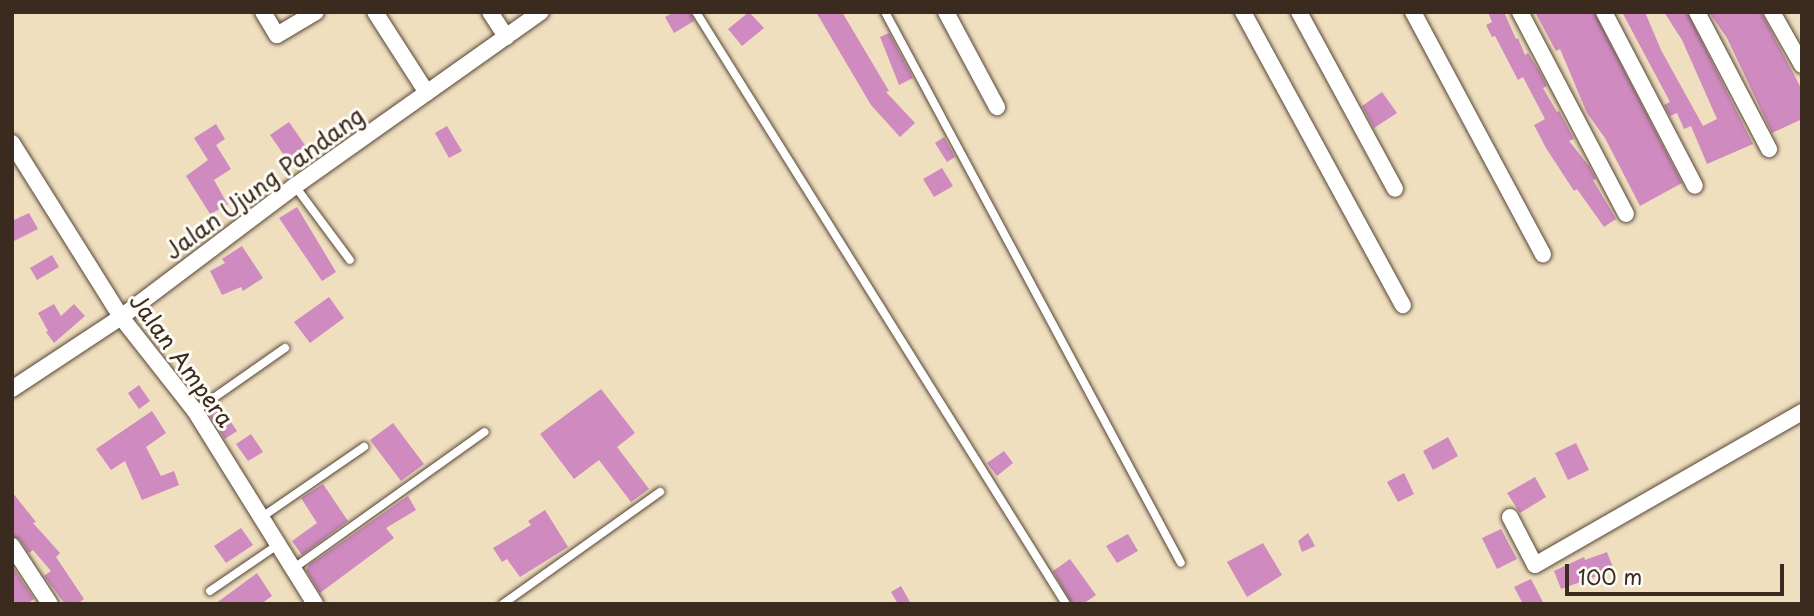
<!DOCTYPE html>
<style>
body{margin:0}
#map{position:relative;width:1814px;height:616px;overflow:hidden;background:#efdfbf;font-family:"Playpen Sans",sans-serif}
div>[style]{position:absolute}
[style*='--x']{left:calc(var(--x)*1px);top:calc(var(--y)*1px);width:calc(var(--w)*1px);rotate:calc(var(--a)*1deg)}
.building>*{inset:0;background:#cf8ac0}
.roads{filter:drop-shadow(0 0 2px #564536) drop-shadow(0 0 2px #564536)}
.lane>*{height:8px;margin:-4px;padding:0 4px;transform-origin:4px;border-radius:4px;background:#fff}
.street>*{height:16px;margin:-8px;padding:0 8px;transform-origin:8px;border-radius:8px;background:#fff}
span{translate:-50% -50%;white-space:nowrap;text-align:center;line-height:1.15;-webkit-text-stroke:6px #fdfcf7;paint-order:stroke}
.street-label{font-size:23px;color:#3b2a1e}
.frame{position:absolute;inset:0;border:14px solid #3b2a1e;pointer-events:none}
.scale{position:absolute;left:1565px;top:564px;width:219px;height:32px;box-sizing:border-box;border:4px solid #3b2a1e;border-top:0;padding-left:9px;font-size:21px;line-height:24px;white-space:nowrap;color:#3b2a1e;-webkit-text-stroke:5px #fdfcf7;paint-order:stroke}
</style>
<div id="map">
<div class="building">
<div style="clip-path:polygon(674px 12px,690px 12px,694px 21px,674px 33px,665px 17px)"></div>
<div style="clip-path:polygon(749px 12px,764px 28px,742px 46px,728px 29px)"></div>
<div style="clip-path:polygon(816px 12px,842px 12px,889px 91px,886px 92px,915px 123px,900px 137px,871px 105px)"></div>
<div style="clip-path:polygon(1488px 12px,1504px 12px,1516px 39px,1518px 38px,1525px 55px,1528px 53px,1541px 74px,1547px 86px,1543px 88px,1557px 112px,1559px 111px,1574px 139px,1569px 141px,1589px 166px,1596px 179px,1593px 180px,1616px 219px,1604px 227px,1577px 189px,1574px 191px,1546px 148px,1534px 125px,1545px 119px,1523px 77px,1518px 80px,1495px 36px,1492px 37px,1486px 25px,1492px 22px)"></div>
<div style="clip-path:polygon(1535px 12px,1594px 12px,1682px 183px,1640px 206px,1605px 138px,1587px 113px,1560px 49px,1556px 51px)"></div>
<div style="clip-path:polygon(1622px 12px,1645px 12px,1661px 50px,1703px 126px,1717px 119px,1682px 40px,1664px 12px,1687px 12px,1753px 144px,1707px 164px,1691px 126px,1684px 129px,1677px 113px,1670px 116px,1664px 105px,1670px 102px)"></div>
<div style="clip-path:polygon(1709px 12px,1761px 12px,1802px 90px,1802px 119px,1772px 133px,1727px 38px)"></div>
<div style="clip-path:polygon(889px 33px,913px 78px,899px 85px,880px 37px)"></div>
<div style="clip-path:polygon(1382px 92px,1397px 113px,1374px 128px,1362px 106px)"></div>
<div style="clip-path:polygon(289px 122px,307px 148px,288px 161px,270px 135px)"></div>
<div style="clip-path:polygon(216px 124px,225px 139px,216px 145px,231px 169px,214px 180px,228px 205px,210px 214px,186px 176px,208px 160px,194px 138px)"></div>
<div style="clip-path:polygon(447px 126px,462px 151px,449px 158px,435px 133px)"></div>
<div style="clip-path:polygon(944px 137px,955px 157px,947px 162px,935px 143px)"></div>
<div style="clip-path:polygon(942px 168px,953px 186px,934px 197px,923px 179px)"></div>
<div style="clip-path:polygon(297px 207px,336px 272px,322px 281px,279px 218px)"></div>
<div style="clip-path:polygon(29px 213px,38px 229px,12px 242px,12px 221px)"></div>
<div style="clip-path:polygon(242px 246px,263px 278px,243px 291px,241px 287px,222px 295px,210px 271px,225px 263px,222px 259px)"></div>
<div style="clip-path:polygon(52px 255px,59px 267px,37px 280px,30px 268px)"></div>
<div style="clip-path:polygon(329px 297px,344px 318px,310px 343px,294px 322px)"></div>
<div style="clip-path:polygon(54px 304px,61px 316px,74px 304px,85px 316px,54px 343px,46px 332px,48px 331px,38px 313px)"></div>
<div style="clip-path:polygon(139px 385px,150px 401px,139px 409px,128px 393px)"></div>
<div style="clip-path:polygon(601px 389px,635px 433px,617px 447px,649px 489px,631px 502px,599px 460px,574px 479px,540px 434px)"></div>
<div style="clip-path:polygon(218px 403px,237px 431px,225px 439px,207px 411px)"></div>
<div style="clip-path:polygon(152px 411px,166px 433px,146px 447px,161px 476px,174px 471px,179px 485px,142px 500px,125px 461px,111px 470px,96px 449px)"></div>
<div style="clip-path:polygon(393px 423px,424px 464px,401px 481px,370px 440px)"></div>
<div style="clip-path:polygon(251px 434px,263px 452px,248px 461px,236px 444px)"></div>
<div style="clip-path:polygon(1448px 437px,1458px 456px,1433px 470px,1423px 451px)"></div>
<div style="clip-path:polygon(1576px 443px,1589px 470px,1568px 480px,1555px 453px)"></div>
<div style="clip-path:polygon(1004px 451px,1013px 463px,997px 476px,987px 463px)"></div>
<div style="clip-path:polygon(1404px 473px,1414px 494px,1398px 502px,1387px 482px)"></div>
<div style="clip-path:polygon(1535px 477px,1546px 497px,1520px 513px,1507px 493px)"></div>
<div style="clip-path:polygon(323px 484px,348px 521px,302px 555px,292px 541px,317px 523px,301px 498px)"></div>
<div style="clip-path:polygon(12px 492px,36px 522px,33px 523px,60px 553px,56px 557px,84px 599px,77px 604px,65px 604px,44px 576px,51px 571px,33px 550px,29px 553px,20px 540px,12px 536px)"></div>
<div style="clip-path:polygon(408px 496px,416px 510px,386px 528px,394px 538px,320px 593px,306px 570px,309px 565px)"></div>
<div style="clip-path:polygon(545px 510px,568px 547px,520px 577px,507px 559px,502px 562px,493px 548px,531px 525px,528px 521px)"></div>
<div style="clip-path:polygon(241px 528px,253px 545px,226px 563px,214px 546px)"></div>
<div style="clip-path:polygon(1501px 529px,1517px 559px,1497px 569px,1482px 538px)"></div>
<div style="clip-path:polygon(1308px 533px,1315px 546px,1302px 552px,1298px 541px)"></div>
<div style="clip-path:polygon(1128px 534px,1138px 551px,1117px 563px,1106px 546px)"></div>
<div style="clip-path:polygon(1263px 543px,1282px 575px,1247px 597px,1227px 562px)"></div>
<div style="clip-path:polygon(1607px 552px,1614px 570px,1561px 589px,1554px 571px,1584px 557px,1585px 560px)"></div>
<div style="clip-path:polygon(1070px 559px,1096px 595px,1083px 604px,1072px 604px,1053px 571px)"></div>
<div style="clip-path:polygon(12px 566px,34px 599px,27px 604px,12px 604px)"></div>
<div style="clip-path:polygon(257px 573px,272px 596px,261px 604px,215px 604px)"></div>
<div style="clip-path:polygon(1531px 579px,1544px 604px,1523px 604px,1514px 587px)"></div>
<div style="clip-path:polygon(901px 586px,911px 604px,898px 604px,891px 592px)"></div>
</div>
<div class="roads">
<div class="lane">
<div style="--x:696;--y:12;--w:698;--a:57.99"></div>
<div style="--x:885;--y:12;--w:625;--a:61.76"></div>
<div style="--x:295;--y:186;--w:92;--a:53.4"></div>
<div style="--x:195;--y:411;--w:110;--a:-35"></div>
<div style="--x:262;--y:517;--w:124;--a:-34.5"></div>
<div style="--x:294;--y:568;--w:234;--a:-35.5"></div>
<div style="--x:210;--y:591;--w:83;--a:-34.3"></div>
<div style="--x:503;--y:604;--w:193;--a:-35.5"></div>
</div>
<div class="street">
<div style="--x:263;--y:12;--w:27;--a:59"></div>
<div style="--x:277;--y:35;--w:45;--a:-30.5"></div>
<div style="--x:375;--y:12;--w:96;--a:57.3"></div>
<div style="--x:490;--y:12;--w:30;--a:57"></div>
<div style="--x:946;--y:12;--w:108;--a:61.8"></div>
<div style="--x:1243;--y:12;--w:334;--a:61.4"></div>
<div style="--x:1299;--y:12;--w:201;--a:61.5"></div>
<div style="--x:1413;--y:12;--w:275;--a:61.8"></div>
<div style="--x:1520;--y:12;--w:228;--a:62.3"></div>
<div style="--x:1604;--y:12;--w:196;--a:62.4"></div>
<div style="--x:1697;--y:12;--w:155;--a:62.3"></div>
<div style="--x:1772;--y:12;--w:61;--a:60.5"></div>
<div style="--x:12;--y:143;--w:205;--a:57.9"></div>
<div style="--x:121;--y:317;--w:120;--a:51.8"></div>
<div style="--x:195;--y:411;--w:227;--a:58.1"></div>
<div style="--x:12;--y:389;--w:131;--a:-33.4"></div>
<div style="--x:121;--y:317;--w:218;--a:-37"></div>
<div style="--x:295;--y:186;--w:301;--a:-35.3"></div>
<div style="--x:1510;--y:517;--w:54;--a:62.5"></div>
<div style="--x:1535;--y:565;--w:308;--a:-29.8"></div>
<div style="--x:12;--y:546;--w:69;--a:56.8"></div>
</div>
</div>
<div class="street-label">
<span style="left:264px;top:183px;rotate:-36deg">Jalan Ujung Pandang</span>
<span style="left:182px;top:360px;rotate:54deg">Jalan Ampera</span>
</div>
<div class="frame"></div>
<div class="scale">100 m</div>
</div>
